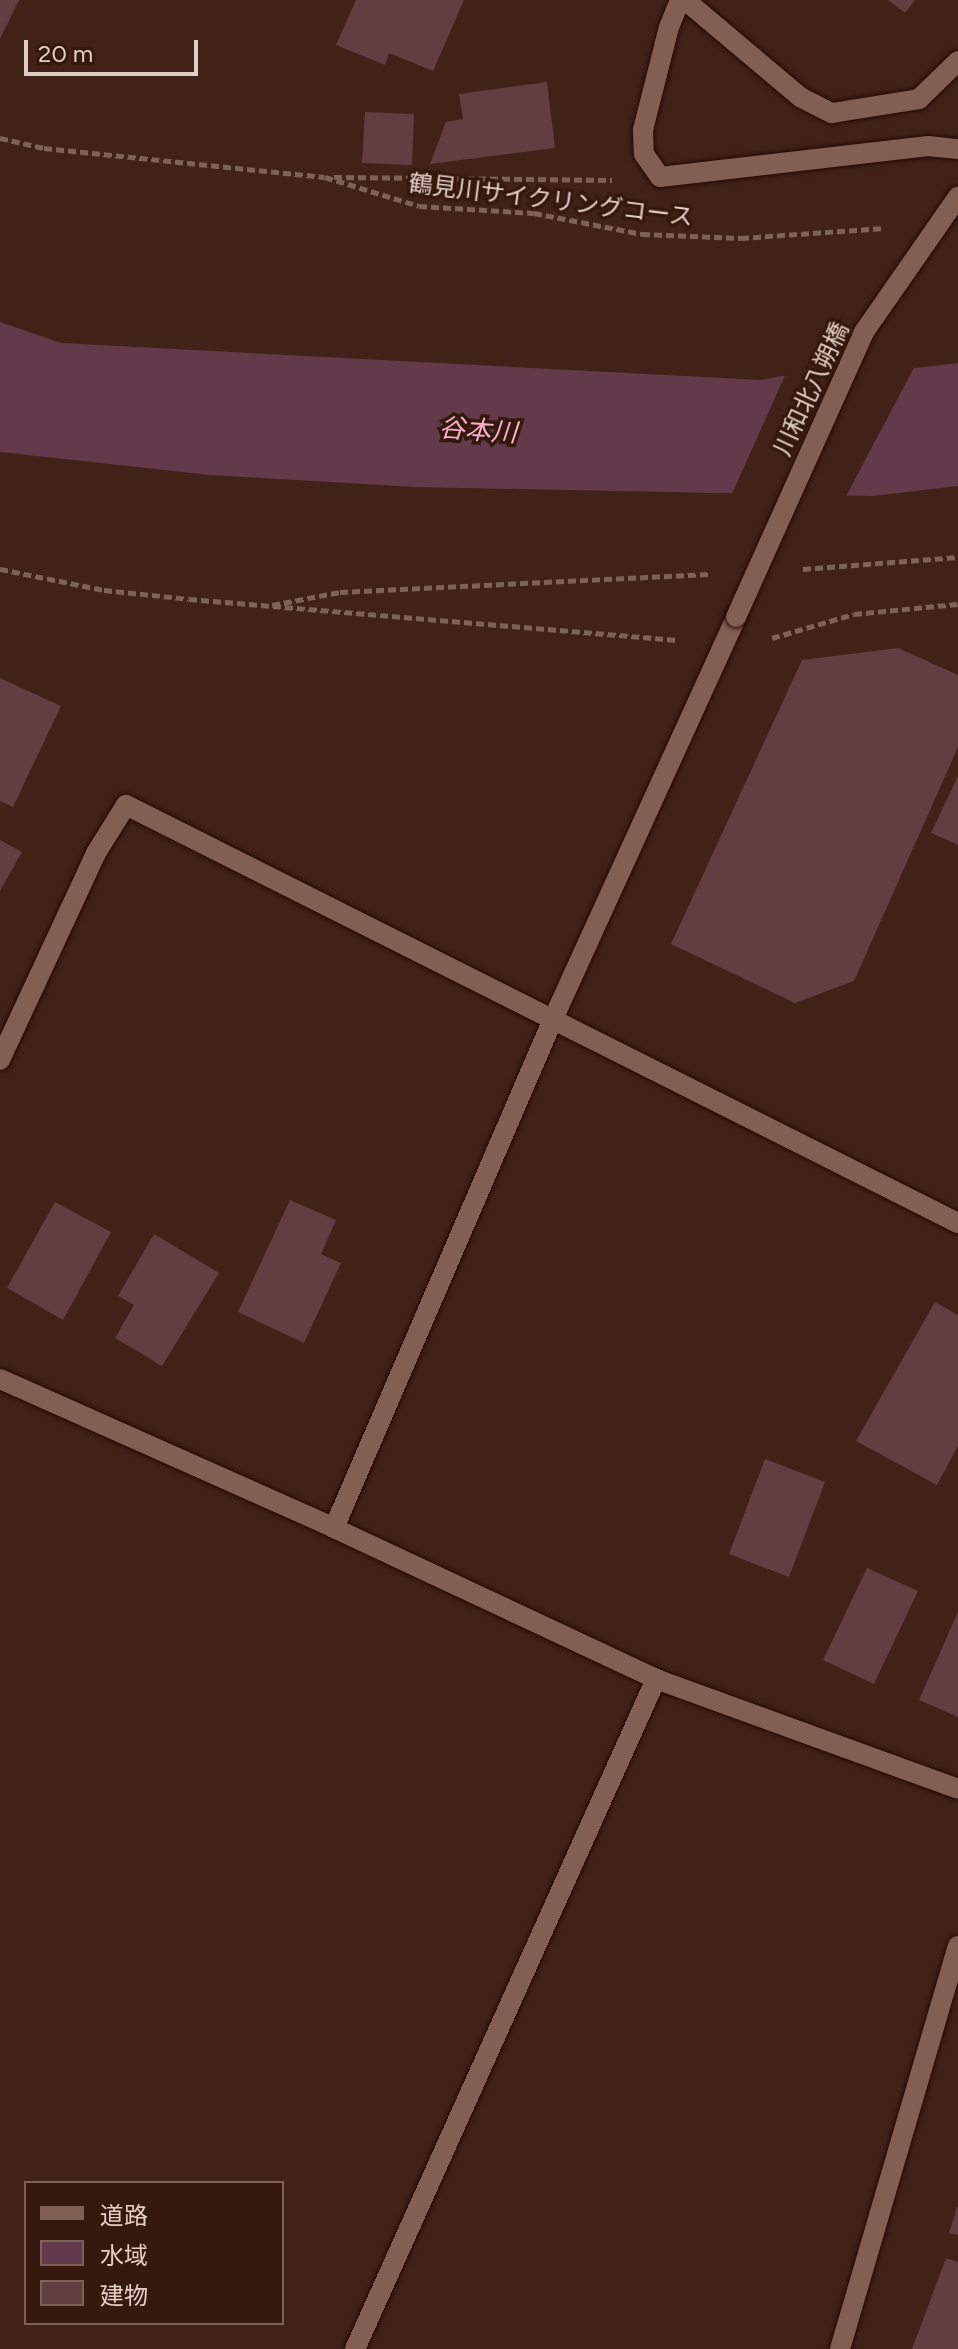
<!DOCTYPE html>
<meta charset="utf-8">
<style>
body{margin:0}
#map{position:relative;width:958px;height:2349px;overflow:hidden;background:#402218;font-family:Figtree,"Noto Sans JP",sans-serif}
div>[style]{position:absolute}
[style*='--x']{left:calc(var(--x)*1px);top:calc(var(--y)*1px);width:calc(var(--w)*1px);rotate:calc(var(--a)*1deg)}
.water>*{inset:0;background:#623a4a}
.pier>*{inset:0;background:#402218}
.building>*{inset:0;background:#613e3f}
.path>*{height:5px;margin-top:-2.5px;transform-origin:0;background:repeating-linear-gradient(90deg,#7d6259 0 8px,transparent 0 12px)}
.roads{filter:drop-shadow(0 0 2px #250a03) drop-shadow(0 0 2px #250a03)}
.minor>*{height:20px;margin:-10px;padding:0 10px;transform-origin:10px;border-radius:10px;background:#825f53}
.bridges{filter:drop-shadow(0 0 2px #250a03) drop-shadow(0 0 2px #250a03)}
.minor-bridge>*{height:20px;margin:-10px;padding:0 10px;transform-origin:10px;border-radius:10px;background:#825f53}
span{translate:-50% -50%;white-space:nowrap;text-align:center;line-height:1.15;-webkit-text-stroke:7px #35180e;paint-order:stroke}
.street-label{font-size:24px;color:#e3cec7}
.water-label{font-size:26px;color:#f8b0cb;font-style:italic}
.legend{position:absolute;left:24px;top:2181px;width:260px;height:144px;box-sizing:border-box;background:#35180e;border:2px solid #7b6158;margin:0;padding:10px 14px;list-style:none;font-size:24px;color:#e3cec7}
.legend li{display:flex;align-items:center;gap:16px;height:40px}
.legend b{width:40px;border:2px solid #7b6158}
.scale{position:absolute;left:24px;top:40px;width:174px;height:36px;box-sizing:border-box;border:4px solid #e3cec7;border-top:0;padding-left:10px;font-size:24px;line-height:28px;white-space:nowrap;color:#e3cec7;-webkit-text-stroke:6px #35180e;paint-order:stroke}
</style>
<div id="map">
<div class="water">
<div style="clip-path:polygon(0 322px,61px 343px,761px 380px,826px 368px,874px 373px,958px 363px,958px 486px,872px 496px,414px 487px,210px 475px,0 452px)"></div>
</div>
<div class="pier">
<div style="clip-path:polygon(826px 364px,874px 369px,916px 364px,844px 500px,730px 498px,787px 371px)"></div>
</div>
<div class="building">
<div style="clip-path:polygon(0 0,19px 0,0 39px)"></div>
<div style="clip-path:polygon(356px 0,464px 0,433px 71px,389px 53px,385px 65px,336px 45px)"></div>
<div style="clip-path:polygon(888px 0,915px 0,905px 13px)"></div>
<div style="clip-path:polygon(547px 82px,555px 148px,430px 164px,446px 122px,463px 119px,459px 94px)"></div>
<div style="clip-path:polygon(365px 112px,414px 114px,412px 165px,362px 163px)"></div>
<div style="clip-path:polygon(898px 648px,958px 675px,958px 747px,854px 981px,795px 1003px,671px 944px,802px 660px)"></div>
<div style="clip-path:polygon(0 678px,61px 706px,13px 807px,0 801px)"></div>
<div style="clip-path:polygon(958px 776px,958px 845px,931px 833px)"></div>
<div style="clip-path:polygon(0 840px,22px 852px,0 891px)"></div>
<div style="clip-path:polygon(290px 1200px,336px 1220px,321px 1254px,341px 1263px,304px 1343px,238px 1312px)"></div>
<div style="clip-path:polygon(55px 1202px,111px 1232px,63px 1320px,7px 1288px)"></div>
<div style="clip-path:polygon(154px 1234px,219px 1273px,162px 1366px,115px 1338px,134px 1305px,118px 1296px)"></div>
<div style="clip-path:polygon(935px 1302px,958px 1315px,958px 1446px,937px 1485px,856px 1441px)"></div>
<div style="clip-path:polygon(765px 1459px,825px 1482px,789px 1577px,729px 1554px)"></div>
<div style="clip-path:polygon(867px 1568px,918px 1591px,874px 1684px,823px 1660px)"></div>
<div style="clip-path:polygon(958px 1612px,958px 1717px,919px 1700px)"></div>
<div style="clip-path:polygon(957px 2207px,958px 2207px,958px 2235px,949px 2233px)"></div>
<div style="clip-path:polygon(946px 2258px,958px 2262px,958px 2349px,912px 2349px)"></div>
</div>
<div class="path">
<div style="--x:0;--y:138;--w:45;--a:12.8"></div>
<div style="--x:44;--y:148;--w:282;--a:5.9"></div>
<div style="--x:325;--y:177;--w:98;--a:17.1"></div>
<div style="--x:419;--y:206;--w:115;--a:3.5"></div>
<div style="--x:534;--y:213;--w:110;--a:11"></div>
<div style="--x:642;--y:234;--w:99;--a:2.3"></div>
<div style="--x:741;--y:238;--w:144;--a:-4"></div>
<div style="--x:334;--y:177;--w:278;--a:0.6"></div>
<div style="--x:0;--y:569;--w:106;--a:11.4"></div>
<div style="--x:104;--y:590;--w:85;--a:6"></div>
<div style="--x:189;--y:599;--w:490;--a:4.8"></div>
<div style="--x:803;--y:569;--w:155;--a:-4.4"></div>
<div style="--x:272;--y:605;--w:69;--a:-10.8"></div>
<div style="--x:340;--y:592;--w:370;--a:-2.8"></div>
<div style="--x:772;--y:638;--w:85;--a:-16.3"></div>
<div style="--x:854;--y:614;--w:104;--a:-5.5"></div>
</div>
<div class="roads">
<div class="minor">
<div style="--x:680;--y:0;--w:29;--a:112"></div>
<div style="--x:669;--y:27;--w:106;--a:104.2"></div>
<div style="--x:643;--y:130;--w:24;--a:88"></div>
<div style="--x:644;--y:154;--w:28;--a:55"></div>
<div style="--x:660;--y:177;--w:270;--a:-6.6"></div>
<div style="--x:928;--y:146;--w:30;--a:6"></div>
<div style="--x:685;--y:0;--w:150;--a:40.1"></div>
<div style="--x:800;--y:97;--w:36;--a:27"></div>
<div style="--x:832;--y:113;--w:88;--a:-9.1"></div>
<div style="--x:919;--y:99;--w:54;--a:-44.3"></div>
<div style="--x:0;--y:1060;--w:228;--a:-65.1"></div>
<div style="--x:96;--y:853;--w:57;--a:-58"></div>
<div style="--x:126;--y:805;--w:931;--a:26.68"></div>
<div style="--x:0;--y:1379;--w:366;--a:24"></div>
<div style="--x:334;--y:1528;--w:356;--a:25.1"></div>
<div style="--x:656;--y:1679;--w:321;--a:20"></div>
<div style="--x:334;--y:1528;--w:556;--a:-66.71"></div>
<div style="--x:554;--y:1017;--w:439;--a:-65.5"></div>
<div style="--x:355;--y:2349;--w:735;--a:-65.81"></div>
<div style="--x:840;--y:2349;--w:420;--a:-73.7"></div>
</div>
</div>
<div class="bridges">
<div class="minor-bridge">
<div style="--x:736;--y:617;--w:312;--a:-65.8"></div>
<div style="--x:864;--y:332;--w:165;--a:-55.2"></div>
</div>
</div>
<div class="street-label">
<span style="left:551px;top:200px;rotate:7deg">鶴見川サイクリングコース</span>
<span style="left:811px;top:389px;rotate:-65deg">川和北八朔橋</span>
</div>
<div class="water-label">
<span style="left:478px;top:431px;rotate:4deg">谷本川</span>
</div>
<ul class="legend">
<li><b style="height:10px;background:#825f53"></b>道路</li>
<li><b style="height:22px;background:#623a4a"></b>水域</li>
<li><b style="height:22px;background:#613e3f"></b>建物</li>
</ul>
<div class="scale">20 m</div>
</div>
